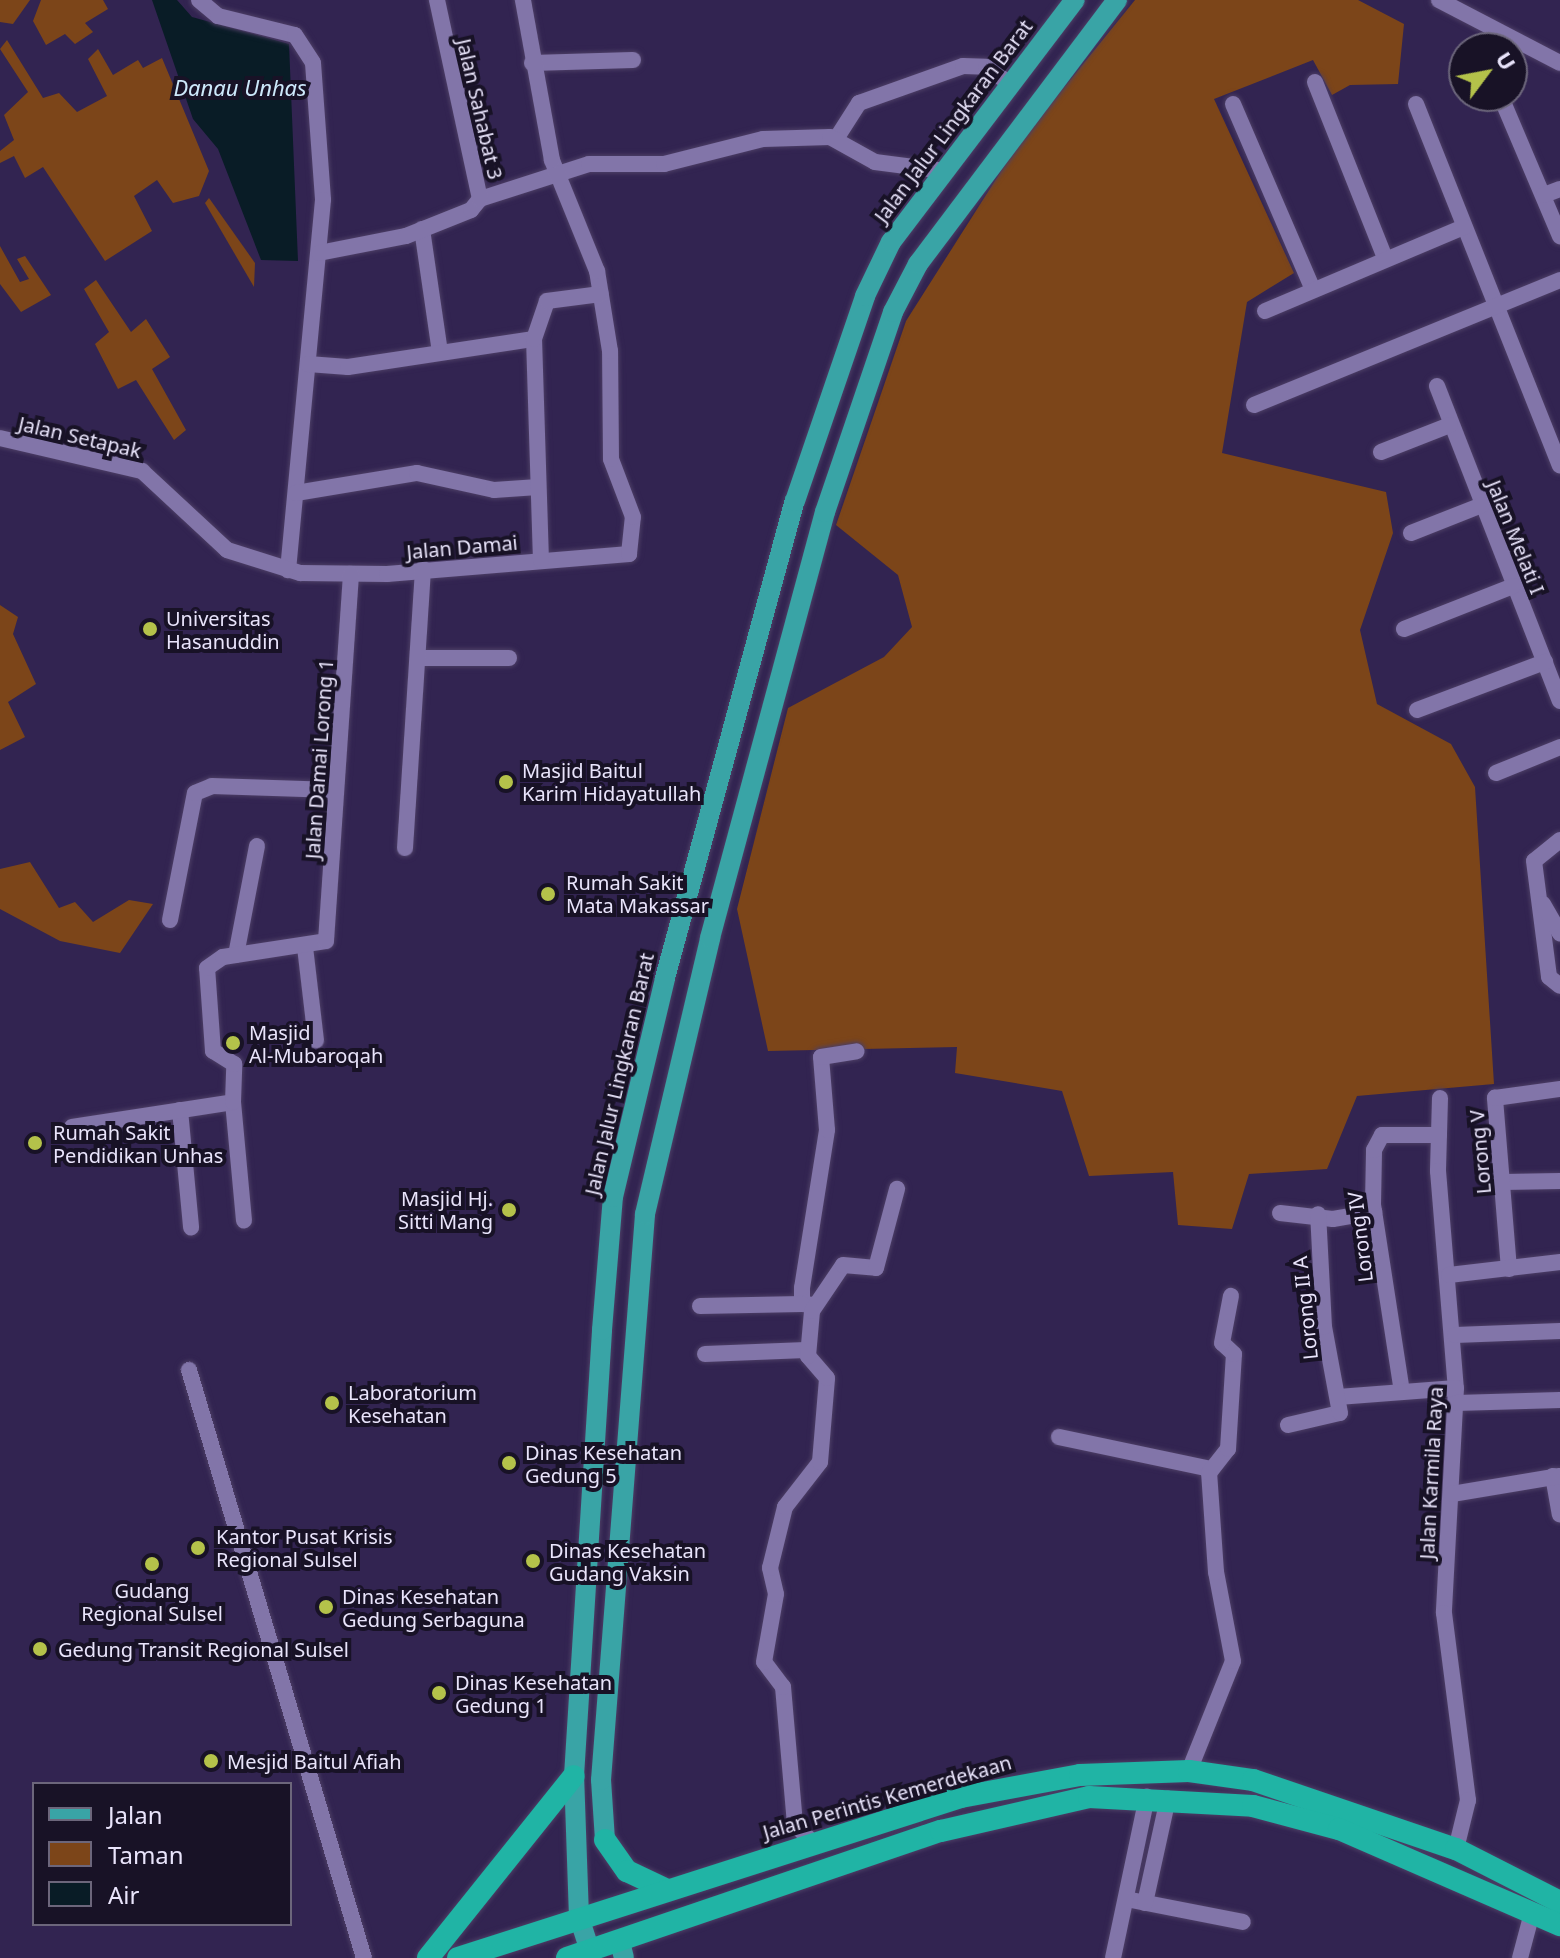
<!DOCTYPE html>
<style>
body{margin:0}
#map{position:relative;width:1560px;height:1958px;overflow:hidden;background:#322451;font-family:"Noto Sans",sans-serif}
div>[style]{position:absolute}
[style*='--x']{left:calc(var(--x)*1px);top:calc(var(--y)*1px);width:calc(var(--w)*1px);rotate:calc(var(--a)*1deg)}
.green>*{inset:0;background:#7c4519}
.water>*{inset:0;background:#091c26}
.roads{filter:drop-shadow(0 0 2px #4c3e65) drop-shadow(0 0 2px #4c3e65)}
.minor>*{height:16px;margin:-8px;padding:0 8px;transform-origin:8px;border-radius:8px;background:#8275a9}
.primary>*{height:20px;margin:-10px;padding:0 10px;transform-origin:10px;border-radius:10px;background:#39a4a6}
.trunk>*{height:22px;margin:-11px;padding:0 11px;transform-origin:11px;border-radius:11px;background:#20b4a5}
.dots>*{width:22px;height:22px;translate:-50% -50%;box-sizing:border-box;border:4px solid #181226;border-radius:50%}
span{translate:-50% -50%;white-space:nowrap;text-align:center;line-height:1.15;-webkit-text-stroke:8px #181226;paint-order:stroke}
.street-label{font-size:20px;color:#e9e4fb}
.poi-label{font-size:20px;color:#e9e4fb}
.left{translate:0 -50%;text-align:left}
.right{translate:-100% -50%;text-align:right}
.water-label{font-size:22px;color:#cde9fb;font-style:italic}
.legend{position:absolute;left:32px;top:1782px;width:260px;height:144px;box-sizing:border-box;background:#181226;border:2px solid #6c667b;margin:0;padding:10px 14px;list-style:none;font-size:24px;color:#e9e4fb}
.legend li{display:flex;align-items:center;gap:16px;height:40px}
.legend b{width:40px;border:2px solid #6c667b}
.north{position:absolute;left:1448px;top:32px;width:80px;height:80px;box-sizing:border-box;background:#181226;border:2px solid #6c667b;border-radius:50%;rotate:58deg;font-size:22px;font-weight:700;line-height:32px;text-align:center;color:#e9e4fb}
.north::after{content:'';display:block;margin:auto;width:28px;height:36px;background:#b4c24a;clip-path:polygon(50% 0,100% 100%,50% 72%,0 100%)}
</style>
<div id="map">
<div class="green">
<div style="clip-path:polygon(0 0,30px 0,13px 24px,0 22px)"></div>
<div style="clip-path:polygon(41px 0,103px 0,108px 9px,85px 23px,93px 32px,75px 44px,65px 34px,46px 45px,33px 21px)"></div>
<div style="clip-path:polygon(1135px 0,1358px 0,1404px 24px,1398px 84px,1350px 85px,1332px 95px,1313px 60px,1214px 99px,1294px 273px,1247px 302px,1222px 453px,1386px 492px,1393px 533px,1360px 630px,1377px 704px,1451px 744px,1475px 787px,1494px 1084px,1357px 1096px,1327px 1169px,1249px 1174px,1232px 1229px,1178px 1225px,1173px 1172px,1089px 1176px,1062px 1091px,955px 1073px,957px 1047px,768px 1051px,737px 909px,788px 708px,884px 657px,912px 627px,898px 575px,836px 525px,906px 321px,1019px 143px)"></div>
<div style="clip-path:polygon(7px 40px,43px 98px,59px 93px,77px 112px,107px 96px,88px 59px,98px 49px,113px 75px,138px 60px,143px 68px,162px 58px,209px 171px,199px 196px,173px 203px,157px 180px,134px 196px,152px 231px,105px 261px,43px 167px,25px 178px,14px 156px,0 163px,0 151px,14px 140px,4px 115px,28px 92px,0 49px)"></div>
<div style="clip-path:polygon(209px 198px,255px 263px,254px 287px,205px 203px)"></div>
<div style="clip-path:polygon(0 246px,20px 282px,29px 279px,17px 259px,25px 256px,51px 295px,21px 312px,0 284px)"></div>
<div style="clip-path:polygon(96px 280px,131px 332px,146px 319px,170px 357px,152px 369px,186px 430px,174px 440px,136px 380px,118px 389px,95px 344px,109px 332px,84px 289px)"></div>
<div style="clip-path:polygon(0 605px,18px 617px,13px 634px,36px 684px,8px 702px,25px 737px,0 750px)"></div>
<div style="clip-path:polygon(30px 862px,59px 908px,75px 902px,93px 922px,129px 900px,153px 904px,120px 953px,60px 941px,0 909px,0 869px)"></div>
</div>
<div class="water">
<div style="clip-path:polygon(152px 0,177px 0,192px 17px,289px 44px,298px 261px,261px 260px,218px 149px,193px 119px)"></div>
</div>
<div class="roads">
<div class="minor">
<div style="--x:199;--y:0;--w:25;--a:40"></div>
<div style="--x:218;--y:16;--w:79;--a:13.9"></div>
<div style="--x:295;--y:35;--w:33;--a:57"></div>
<div style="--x:313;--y:63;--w:137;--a:85.8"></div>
<div style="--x:323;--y:200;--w:372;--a:95.4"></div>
<div style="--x:1439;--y:0;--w:136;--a:27.5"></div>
<div style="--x:532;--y:63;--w:101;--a:-1.7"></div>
<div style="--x:1315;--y:82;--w:189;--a:68.3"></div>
<div style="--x:1503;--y:102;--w:146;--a:67"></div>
<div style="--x:1233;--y:104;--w:202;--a:66.7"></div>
<div style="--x:1416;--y:104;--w:389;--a:68.3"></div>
<div style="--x:836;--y:139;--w:43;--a:-57.4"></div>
<div style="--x:859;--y:103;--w:110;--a:-19.6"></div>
<div style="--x:963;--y:66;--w:23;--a:2"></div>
<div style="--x:986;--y:67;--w:29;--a:35"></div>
<div style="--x:1544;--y:195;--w:17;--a:-21"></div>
<div style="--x:480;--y:199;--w:114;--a:-17.8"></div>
<div style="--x:589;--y:164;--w:75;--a:0"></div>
<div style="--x:664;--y:164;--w:102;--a:-14.2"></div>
<div style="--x:763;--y:139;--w:67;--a:-1.7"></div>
<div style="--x:830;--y:137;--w:51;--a:29.1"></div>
<div style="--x:875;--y:162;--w:70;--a:7.4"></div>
<div style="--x:422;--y:229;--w:124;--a:81.7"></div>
<div style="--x:319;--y:253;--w:89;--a:-11.1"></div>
<div style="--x:406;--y:236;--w:70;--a:-21.8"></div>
<div style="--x:471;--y:210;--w:14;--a:-51"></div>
<div style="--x:480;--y:199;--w:204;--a:-102.2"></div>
<div style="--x:1265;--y:311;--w:216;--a:-22.9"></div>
<div style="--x:308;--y:364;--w:40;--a:4.3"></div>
<div style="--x:348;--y:367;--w:188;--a:-8.6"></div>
<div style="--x:1437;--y:386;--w:338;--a:68.7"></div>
<div style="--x:1254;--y:405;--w:331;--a:-22.2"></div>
<div style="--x:0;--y:438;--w:146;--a:13.1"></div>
<div style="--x:142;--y:471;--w:116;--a:42.9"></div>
<div style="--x:227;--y:550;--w:77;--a:17.5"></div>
<div style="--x:300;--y:573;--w:87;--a:0.7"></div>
<div style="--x:387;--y:574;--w:243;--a:-4.7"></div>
<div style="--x:629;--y:554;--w:37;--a:-84"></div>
<div style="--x:633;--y:517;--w:62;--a:-110.8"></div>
<div style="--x:611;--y:459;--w:108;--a:-90.5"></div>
<div style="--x:610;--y:351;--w:81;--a:-99.2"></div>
<div style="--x:597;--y:271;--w:120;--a:-112.1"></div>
<div style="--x:552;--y:160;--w:163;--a:-100.3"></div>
<div style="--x:1381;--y:452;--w:74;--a:-21.4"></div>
<div style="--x:296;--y:493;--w:123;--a:-9.4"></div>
<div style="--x:417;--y:473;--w:79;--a:12.4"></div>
<div style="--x:494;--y:490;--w:44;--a:-3.9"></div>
<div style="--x:1411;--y:533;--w:76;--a:-21.5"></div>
<div style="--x:541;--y:561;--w:222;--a:-91.8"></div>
<div style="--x:534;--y:339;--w:40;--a:-71.1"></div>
<div style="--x:547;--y:301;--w:54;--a:-7.4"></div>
<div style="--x:1404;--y:629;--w:117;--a:-21.5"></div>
<div style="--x:421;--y:658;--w:88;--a:0"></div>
<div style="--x:1417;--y:710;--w:137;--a:-20.6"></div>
<div style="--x:1496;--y:773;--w:69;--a:-22.1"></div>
<div style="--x:1560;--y:840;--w:33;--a:141"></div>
<div style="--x:1534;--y:861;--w:117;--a:82.6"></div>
<div style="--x:1549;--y:977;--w:14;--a:39"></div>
<div style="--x:405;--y:848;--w:280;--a:-86.3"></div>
<div style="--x:1543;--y:904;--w:34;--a:60"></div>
<div style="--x:170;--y:920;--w:129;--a:-78.9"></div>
<div style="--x:195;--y:793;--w:18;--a:-22"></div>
<div style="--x:212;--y:786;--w:122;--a:1.9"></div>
<div style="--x:305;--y:947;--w:94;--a:83.3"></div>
<div style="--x:236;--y:955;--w:111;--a:-79.1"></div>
<div style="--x:1440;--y:1098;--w:73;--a:91.6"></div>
<div style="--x:1438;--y:1171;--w:218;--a:85.3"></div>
<div style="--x:1456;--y:1388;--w:225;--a:93.1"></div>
<div style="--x:1444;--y:1613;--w:189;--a:82.7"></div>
<div style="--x:1468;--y:1800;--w:50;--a:103.8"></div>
<div style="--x:233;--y:1102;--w:119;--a:84.7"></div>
<div style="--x:180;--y:1110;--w:118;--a:84.6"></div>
<div style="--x:72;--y:1127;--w:163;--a:-8.8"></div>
<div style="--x:233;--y:1102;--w:38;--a:-88"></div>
<div style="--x:234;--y:1064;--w:25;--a:-148"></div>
<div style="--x:213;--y:1051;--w:83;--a:-94.1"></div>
<div style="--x:207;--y:968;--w:19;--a:-35"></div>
<div style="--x:223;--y:957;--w:104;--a:-8.8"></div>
<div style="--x:326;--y:941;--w:368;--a:-86.1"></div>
<div style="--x:1503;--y:1182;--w:57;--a:-1"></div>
<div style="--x:1280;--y:1213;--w:53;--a:6.5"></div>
<div style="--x:1333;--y:1219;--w:42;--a:-9.7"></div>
<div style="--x:1509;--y:1269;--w:172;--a:-94.7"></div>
<div style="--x:1495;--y:1098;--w:66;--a:-7.9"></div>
<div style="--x:1449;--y:1275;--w:112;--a:-6.7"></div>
<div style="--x:815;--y:1305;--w:13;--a:-176"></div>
<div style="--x:802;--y:1304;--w:16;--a:-90"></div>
<div style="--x:802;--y:1288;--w:160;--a:-81"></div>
<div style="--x:827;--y:1130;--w:73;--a:-94.7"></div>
<div style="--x:821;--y:1057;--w:36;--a:-9"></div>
<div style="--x:700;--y:1306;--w:102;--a:-1.1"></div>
<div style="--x:1455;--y:1335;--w:105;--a:-2.2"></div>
<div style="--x:705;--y:1354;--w:101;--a:-2.3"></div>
<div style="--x:189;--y:1370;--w:613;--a:73.43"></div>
<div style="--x:1402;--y:1392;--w:190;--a:-98.8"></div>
<div style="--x:1373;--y:1204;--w:54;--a:-88.9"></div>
<div style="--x:1374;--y:1150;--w:17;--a:-62"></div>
<div style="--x:1382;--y:1135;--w:57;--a:0"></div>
<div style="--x:1338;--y:1397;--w:118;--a:-4.4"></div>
<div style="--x:1456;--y:1403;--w:104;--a:-1.7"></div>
<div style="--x:1288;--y:1425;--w:53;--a:-13"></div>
<div style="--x:1340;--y:1413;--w:87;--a:-100.5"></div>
<div style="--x:1324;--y:1327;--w:113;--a:-93"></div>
<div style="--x:1059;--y:1437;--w:155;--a:11.9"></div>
<div style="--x:1553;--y:1476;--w:39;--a:80"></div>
<div style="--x:1452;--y:1494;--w:109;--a:-9.5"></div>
<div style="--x:1189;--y:1771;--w:118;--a:-68.2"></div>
<div style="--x:1233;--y:1661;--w:91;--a:-100.8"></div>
<div style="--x:1216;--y:1572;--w:99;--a:-94"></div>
<div style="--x:1209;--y:1473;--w:31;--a:-52"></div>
<div style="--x:1228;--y:1449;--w:95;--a:-86.4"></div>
<div style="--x:1234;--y:1354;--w:16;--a:-137"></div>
<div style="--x:1222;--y:1343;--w:48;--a:-79.2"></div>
<div style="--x:814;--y:1844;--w:28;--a:-134"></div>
<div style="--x:795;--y:1824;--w:138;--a:-95"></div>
<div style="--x:783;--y:1687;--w:31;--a:-127"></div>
<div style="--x:764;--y:1662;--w:69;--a:-80"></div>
<div style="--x:776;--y:1594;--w:27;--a:-103"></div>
<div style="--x:770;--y:1568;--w:63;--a:-76.2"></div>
<div style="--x:785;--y:1507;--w:57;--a:-52.1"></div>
<div style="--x:820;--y:1462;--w:84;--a:-85.2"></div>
<div style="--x:827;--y:1378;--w:29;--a:-131"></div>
<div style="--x:808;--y:1356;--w:45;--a:-84.9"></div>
<div style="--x:812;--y:1311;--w:55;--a:-56"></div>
<div style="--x:843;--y:1265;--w:33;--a:5"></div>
<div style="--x:876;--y:1268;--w:82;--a:-75.1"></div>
<div style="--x:1126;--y:1899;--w:119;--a:11.1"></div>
<div style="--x:1145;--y:1903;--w:107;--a:-77.6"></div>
<div style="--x:1113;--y:1958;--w:165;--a:-78.1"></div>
<div style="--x:1520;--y:1958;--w:47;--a:-75.1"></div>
</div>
<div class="primary">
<div style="--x:605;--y:1840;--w:60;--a:-93.8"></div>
<div style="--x:601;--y:1780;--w:568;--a:-85.55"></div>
<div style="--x:645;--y:1214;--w:284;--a:-76.7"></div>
<div style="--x:710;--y:938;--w:441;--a:-74.9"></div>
<div style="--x:825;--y:512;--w:211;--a:-71.2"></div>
<div style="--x:893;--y:312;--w:54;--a:-62.5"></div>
<div style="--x:918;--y:264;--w:331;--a:-53"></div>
<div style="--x:620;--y:1942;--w:16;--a:76"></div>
<div style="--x:590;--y:1951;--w:36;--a:-108"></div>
<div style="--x:579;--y:1917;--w:141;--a:-92"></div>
<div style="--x:574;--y:1776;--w:447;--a:-86.4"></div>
<div style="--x:602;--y:1330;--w:133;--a:-85.3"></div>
<div style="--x:613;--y:1197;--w:225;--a:-76.6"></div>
<div style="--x:665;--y:978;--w:494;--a:-74.8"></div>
<div style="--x:795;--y:501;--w:217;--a:-71.1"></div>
<div style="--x:865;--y:296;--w:60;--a:-64.3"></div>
<div style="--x:891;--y:242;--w:304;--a:-52.8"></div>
</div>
<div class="trunk">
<div style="--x:605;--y:1840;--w:38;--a:55"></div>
<div style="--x:627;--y:1871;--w:42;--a:25.3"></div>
<div style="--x:428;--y:1958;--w:233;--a:-51.3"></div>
<div style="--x:458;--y:1958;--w:528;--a:-17.75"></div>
<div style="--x:961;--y:1797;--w:121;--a:-10.5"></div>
<div style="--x:1080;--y:1775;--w:109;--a:-2.1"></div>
<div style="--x:1189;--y:1771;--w:65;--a:8"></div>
<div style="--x:1253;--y:1780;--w:214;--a:18.8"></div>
<div style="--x:1456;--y:1849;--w:117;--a:27"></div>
<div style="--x:567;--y:1958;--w:395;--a:-18.8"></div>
<div style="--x:941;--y:1831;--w:152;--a:-12.9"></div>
<div style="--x:1089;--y:1797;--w:164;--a:3.1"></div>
<div style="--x:1253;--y:1806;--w:89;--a:15"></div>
<div style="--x:1339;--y:1829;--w:241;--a:23.5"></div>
</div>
</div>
<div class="dots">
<div style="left:150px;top:629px;background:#b4c24a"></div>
<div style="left:506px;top:782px;background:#b4c24a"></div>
<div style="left:548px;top:894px;background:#b4c24a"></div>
<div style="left:233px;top:1043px;background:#b4c24a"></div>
<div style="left:35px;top:1143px;background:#b4c24a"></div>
<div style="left:509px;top:1210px;background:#b4c24a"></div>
<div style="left:332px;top:1403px;background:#b4c24a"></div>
<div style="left:509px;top:1463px;background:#b4c24a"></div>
<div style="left:198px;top:1548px;background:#b4c24a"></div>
<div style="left:533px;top:1561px;background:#b4c24a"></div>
<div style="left:152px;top:1564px;background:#b4c24a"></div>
<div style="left:326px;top:1607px;background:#b4c24a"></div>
<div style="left:40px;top:1649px;background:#b4c24a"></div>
<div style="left:439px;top:1693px;background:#b4c24a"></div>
<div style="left:211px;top:1761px;background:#b4c24a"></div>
</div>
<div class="street-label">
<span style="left:480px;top:109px;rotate:77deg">Jalan Sahabat 3</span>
<span style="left:953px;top:121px;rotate:-53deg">Jalan Jalur Lingkaran Barat</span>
<span style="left:80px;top:437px;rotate:13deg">Jalan Setapak</span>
<span style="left:1516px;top:537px;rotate:68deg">Jalan Melati I</span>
<span style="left:462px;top:547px;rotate:-5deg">Jalan Damai</span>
<span style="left:319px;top:759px;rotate:-86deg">Jalan Damai Lorong 1</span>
<span style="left:619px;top:1074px;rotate:-77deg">Jalan Jalur Lingkaran Barat</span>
<span style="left:1480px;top:1152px;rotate:-95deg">Lorong V</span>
<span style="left:1360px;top:1237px;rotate:-97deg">Lorong IV</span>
<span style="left:1305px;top:1308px;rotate:-96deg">Lorong II A</span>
<span style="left:1431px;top:1473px;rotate:-87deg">Jalan Karmila Raya</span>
<span style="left:887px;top:1797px;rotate:-16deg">Jalan Perintis Kemerdekaan</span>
</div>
<div class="poi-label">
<span class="left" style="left:166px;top:630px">Universitas<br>Hasanuddin</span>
<span class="left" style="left:522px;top:782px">Masjid Baitul<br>Karim Hidayatullah</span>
<span class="left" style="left:566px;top:894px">Rumah Sakit<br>Mata Makassar</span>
<span class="left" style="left:249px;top:1044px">Masjid<br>Al-Mubaroqah</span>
<span class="left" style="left:53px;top:1144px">Rumah Sakit<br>Pendidikan Unhas</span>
<span class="right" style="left:493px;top:1210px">Masjid Hj.<br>Sitti Mang</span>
<span class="left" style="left:348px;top:1404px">Laboratorium<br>Kesehatan</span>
<span class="left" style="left:525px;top:1464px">Dinas Kesehatan<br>Gedung 5</span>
<span class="left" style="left:216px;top:1548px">Kantor Pusat Krisis<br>Regional Sulsel</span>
<span class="left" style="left:549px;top:1562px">Dinas Kesehatan<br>Gudang Vaksin</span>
<span style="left:152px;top:1602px">Gudang<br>Regional Sulsel</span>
<span class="left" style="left:342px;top:1608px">Dinas Kesehatan<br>Gedung Serbaguna</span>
<span class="left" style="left:58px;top:1649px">Gedung Transit Regional Sulsel</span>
<span class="left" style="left:455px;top:1694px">Dinas Kesehatan<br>Gedung 1</span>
<span class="left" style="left:227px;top:1761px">Mesjid Baitul Afiah</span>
</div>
<div class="water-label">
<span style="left:240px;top:88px">Danau Unhas</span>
</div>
<ul class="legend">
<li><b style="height:10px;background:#39a4a6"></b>Jalan</li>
<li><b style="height:22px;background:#7c4519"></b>Taman</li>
<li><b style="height:22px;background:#091c26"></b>Air</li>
</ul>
<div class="north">U</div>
</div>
